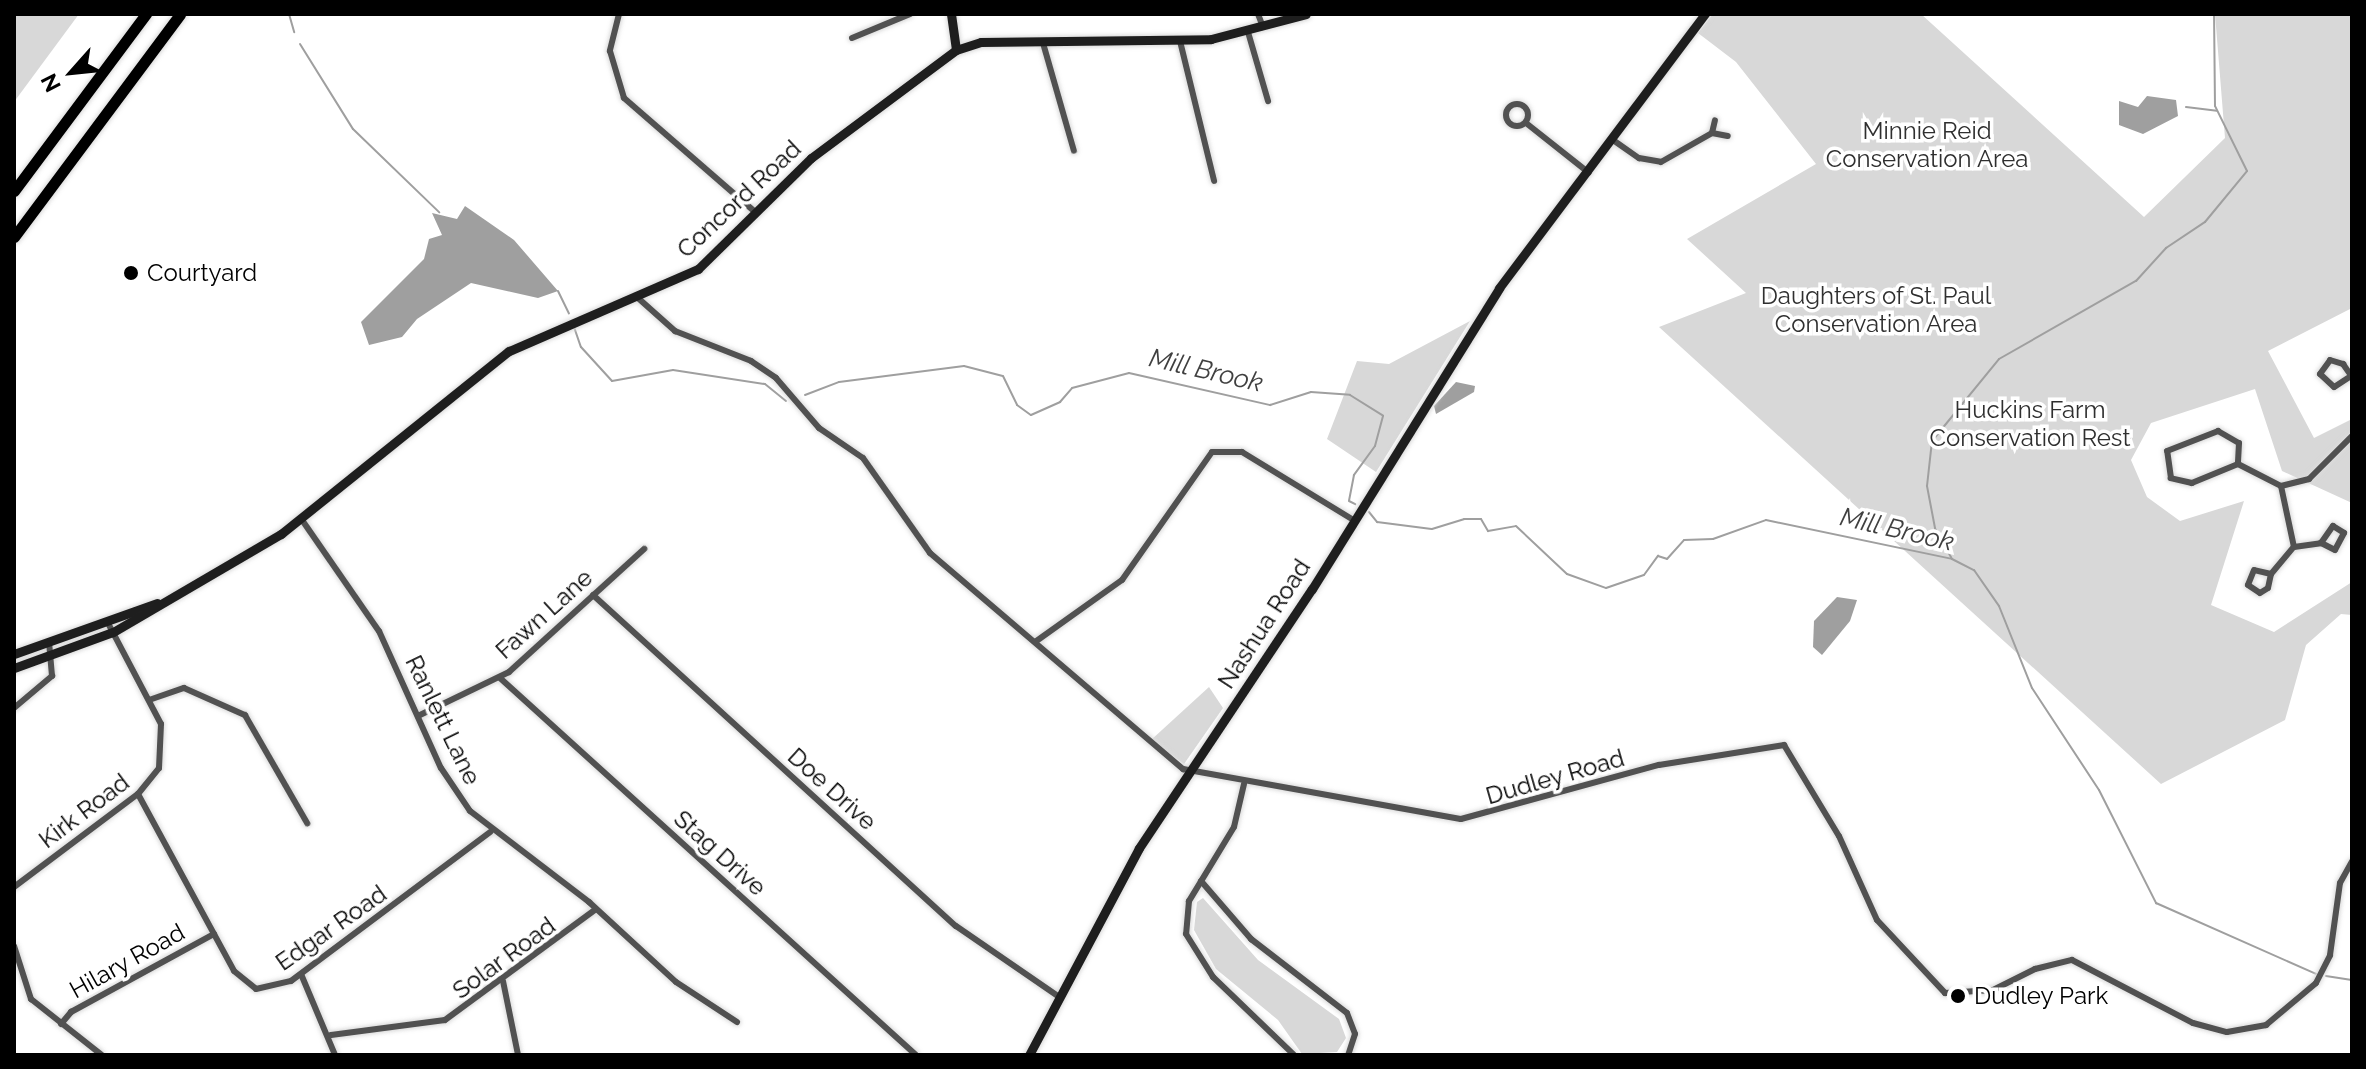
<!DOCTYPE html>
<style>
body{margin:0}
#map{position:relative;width:2366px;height:1069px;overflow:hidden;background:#fff;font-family:Raleway,sans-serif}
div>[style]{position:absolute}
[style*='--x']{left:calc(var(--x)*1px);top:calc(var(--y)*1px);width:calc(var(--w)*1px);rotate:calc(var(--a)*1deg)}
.green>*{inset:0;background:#d8d8d8}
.water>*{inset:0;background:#9f9f9f}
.stream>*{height:2px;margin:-1px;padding:0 1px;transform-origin:1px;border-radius:1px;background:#9f9f9f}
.roads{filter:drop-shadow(0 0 2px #dbdbdb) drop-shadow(0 0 2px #dbdbdb)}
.street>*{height:6px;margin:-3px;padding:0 3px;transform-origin:3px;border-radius:3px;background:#515151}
.street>.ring{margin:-3px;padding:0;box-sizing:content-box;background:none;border:6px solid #515151;border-radius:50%}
.secondary>*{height:9px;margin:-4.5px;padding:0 4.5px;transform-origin:4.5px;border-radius:4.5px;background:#1e1e1e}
.highway>*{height:11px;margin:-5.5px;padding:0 5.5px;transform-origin:5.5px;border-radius:5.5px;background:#000}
.dots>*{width:22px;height:22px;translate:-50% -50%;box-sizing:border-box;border:4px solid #fff;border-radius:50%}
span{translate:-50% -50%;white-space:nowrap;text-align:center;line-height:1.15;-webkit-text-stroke:7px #fff;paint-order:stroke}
.park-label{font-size:24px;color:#2f2f2f}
.street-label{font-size:24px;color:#000}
.poi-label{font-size:24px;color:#000}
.left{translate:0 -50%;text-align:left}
.water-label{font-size:26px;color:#404040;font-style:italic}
.frame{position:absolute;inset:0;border:16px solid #000;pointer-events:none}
.north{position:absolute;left:32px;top:32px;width:80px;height:80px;-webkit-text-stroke:6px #fff;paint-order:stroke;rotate:243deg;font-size:22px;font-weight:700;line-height:32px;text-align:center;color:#000}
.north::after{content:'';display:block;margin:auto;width:28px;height:36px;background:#000;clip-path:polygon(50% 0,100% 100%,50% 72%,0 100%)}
</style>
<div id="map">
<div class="green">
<div style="clip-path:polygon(14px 14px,79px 14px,14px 102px)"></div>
<div style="clip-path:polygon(1713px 14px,1921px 14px,2144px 217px,2225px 138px,2215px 14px,2352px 14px,2352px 308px,2268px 351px,2314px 438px,2352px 419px,2352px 503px,2282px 471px,2255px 389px,2151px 423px,2131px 460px,2147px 497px,2180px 521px,2244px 501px,2211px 605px,2274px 632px,2352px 582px,2352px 615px,2341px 614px,2306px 645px,2285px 720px,2161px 784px,1659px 327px,1746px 293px,1687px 239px,1816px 164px,1736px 62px,1698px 33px)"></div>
<div style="clip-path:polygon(1470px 321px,1376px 472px,1327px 439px,1357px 361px,1389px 364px)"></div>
<div style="clip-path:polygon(1209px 687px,1223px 708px,1184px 764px,1151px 740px)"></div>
<div style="clip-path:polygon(1203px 898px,1258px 960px,1339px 1019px,1346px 1038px,1337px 1052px,1302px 1054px,1278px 1020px,1216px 969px,1194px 930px,1197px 902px)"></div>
</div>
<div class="water">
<div style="clip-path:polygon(2147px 96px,2176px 100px,2178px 116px,2143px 134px,2119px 125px,2119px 101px,2138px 107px)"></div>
<div style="clip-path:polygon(465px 206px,514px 240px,558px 291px,538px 298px,471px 283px,417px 319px,402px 337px,369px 345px,361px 322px,424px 259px,429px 239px,442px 235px,432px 213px,457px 219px)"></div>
<div style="clip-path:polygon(1456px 382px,1475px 386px,1474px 392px,1436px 414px,1434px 406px)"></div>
<div style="clip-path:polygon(1837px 597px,1857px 600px,1850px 621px,1822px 655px,1813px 647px,1814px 621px)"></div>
</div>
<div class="stream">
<div style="--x:289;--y:14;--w:19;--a:74"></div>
<div style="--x:300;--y:44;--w:100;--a:58.1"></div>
<div style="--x:353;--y:129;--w:120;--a:44"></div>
<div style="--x:2186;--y:107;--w:31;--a:7"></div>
<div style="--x:558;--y:291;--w:25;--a:64"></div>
<div style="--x:574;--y:327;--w:21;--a:71"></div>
<div style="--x:581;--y:347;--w:46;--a:47.6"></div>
<div style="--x:612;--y:381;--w:62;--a:-10.2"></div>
<div style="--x:673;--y:370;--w:93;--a:8.7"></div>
<div style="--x:765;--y:384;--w:27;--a:39"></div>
<div style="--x:805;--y:395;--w:36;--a:-21"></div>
<div style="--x:839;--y:382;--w:126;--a:-7.3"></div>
<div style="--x:964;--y:366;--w:40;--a:14.4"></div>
<div style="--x:1003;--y:376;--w:32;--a:64"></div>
<div style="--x:1017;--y:405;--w:17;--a:36"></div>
<div style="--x:1031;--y:415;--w:32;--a:-24"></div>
<div style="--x:1060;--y:402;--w:18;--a:-49"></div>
<div style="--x:1072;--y:388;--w:59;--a:-14.7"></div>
<div style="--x:1129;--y:373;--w:145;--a:12.8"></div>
<div style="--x:1270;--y:405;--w:43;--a:-17.6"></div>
<div style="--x:1311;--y:392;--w:39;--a:4"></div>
<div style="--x:1350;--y:395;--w:39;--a:32"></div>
<div style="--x:1383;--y:416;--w:31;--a:105"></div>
<div style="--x:1375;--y:446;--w:36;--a:126"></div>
<div style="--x:1354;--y:475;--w:26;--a:101"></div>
<div style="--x:1349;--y:501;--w:7;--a:27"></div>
<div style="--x:1369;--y:512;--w:13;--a:51"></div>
<div style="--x:1377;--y:522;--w:55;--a:7.3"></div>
<div style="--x:1432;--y:529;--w:34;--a:-17"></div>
<div style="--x:1464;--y:519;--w:17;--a:0"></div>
<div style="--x:1481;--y:519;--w:14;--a:60"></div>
<div style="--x:1488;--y:531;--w:28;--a:-10"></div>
<div style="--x:1516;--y:526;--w:70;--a:43.3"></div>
<div style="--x:1567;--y:574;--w:41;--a:19.7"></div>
<div style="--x:1606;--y:588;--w:40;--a:-18.9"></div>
<div style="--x:1644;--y:575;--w:24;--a:-54"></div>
<div style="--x:1658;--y:556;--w:9;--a:18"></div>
<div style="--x:1667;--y:559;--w:25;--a:-48"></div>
<div style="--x:1684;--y:540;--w:29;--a:-2"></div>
<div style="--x:1713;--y:539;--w:56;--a:-19.7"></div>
<div style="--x:1766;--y:520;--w:190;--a:11.8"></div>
<div style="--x:1952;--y:559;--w:25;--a:27"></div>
<div style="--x:1974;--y:570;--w:44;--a:55.2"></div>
<div style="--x:1999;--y:606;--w:88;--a:68.1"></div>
<div style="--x:2032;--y:688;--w:122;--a:56.7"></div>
<div style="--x:2099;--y:790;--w:127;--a:63.2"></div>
<div style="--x:2156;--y:903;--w:175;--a:23.9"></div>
<div style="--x:1952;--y:559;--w:35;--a:-119"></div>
<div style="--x:1935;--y:528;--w:43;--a:-100.8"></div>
<div style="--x:1927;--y:486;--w:45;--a:-83.7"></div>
<div style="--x:1932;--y:441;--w:106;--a:-50.7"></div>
<div style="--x:1999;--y:359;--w:158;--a:-29.7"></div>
<div style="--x:2136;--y:281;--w:45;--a:-47.7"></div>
<div style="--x:2166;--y:248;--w:47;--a:-33.7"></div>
<div style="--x:2205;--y:222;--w:66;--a:-50.5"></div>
<div style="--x:2247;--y:171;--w:72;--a:-116.2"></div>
<div style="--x:2215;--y:106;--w:92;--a:-90.6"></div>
<div style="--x:2326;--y:976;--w:26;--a:9"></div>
</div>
<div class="roads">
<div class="street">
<div style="--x:619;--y:14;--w:38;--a:104"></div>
<div style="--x:610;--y:51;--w:49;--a:73.4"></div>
<div style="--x:624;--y:98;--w:174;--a:41"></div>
<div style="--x:1258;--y:14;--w:14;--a:69"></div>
<div style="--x:1248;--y:32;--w:72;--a:73.8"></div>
<div style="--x:852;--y:38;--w:63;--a:-22.5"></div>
<div style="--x:1180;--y:41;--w:144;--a:76.3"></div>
<div style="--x:1043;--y:43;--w:112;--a:74"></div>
<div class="ring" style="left:1506px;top:104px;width:16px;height:16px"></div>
<div style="--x:1526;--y:123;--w:80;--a:38.4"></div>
<div style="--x:1712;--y:133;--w:13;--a:-77"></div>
<div style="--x:1613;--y:140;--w:32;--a:35"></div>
<div style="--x:1639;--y:158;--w:22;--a:10"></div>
<div style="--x:1661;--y:162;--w:59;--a:-29.6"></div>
<div style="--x:1712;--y:133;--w:16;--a:11"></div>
<div style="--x:638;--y:298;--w:50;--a:41.7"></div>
<div style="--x:675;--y:331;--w:82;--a:21.5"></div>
<div style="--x:751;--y:361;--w:30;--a:34"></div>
<div style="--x:776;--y:378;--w:66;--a:49.3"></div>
<div style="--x:819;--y:428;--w:53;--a:34.3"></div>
<div style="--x:863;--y:458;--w:116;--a:54.8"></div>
<div style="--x:930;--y:553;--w:333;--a:40.5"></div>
<div style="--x:1183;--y:769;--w:282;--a:10.2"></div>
<div style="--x:1461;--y:819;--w:205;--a:-15.3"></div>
<div style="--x:1659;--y:765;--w:127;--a:-9.1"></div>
<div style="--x:1784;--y:745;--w:106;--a:58.9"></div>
<div style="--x:1839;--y:836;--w:92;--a:65.7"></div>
<div style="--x:1877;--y:920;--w:100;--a:47"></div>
<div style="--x:1945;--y:993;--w:48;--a:-3.6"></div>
<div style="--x:1993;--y:990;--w:47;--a:-26.6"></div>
<div style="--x:2035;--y:969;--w:38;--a:-14"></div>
<div style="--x:2072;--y:960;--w:136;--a:27.5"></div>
<div style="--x:2193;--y:1023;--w:35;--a:15"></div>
<div style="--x:2227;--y:1032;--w:40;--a:-10"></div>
<div style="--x:2266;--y:1025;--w:65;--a:-40"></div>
<div style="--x:2316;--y:983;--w:31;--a:-63"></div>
<div style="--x:2330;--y:955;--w:73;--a:-82.1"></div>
<div style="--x:2340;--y:883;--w:25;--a:-61"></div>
<div style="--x:2351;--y:376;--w:20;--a:147"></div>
<div style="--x:2334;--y:387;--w:19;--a:-137"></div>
<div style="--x:2320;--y:374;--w:17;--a:-54"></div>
<div style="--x:2330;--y:360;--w:14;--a:17"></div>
<div style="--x:2343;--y:364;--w:16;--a:55"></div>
<div style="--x:2218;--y:431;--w:24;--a:30"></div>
<div style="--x:2239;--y:443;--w:21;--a:93"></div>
<div style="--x:2238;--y:464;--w:50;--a:157.6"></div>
<div style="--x:2192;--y:483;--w:22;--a:-167"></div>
<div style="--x:2171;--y:478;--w:27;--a:-98"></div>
<div style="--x:2167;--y:451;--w:55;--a:-21.4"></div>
<div style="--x:2238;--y:464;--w:48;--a:27.1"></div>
<div style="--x:2281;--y:486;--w:29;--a:-14"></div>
<div style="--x:2309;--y:479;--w:61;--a:-45"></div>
<div style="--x:2281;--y:486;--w:62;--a:78"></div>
<div style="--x:2294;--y:547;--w:27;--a:-8"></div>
<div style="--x:2321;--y:543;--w:21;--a:-55"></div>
<div style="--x:2333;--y:526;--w:13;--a:32"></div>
<div style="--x:2344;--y:533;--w:19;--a:118"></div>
<div style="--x:2335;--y:550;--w:16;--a:-153"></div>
<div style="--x:302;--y:520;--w:135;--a:55.3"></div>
<div style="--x:379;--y:631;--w:150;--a:65.7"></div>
<div style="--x:441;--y:768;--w:52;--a:56"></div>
<div style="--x:470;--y:811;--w:150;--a:37.4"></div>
<div style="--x:589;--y:902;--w:118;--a:42.6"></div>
<div style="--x:676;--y:982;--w:73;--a:33.3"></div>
<div style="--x:2271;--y:574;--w:17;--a:-167"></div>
<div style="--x:2254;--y:570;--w:16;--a:112"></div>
<div style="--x:2248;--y:585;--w:14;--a:34"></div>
<div style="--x:2260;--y:593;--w:9;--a:-32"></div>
<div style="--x:2268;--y:588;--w:14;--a:-78"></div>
<div style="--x:2271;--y:574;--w:35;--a:-50"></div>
<div style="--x:593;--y:595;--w:491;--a:42.4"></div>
<div style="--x:956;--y:926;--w:124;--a:34.5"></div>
<div style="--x:1035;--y:642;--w:107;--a:-35.5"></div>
<div style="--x:1122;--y:580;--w:156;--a:-54.9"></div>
<div style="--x:1212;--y:452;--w:30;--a:0"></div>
<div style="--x:1242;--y:452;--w:132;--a:31.4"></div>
<div style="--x:500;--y:678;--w:561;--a:42.18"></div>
<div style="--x:149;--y:700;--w:37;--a:-19"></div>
<div style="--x:184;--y:688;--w:67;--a:23.9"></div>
<div style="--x:245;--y:715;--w:125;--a:60.1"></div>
<div style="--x:14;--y:708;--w:50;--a:-40.1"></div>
<div style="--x:52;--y:676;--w:33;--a:-95"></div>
<div style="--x:418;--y:716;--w:101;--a:-25.8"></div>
<div style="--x:509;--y:672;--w:183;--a:-42.3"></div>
<div style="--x:1244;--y:784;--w:44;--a:103.1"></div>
<div style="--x:1234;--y:827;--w:87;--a:121.3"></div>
<div style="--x:1189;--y:901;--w:33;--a:95"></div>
<div style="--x:1186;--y:934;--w:51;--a:57.9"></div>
<div style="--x:1213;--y:977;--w:112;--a:43.9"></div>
<div style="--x:138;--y:794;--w:201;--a:61.5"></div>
<div style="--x:234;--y:971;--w:28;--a:39"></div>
<div style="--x:256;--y:989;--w:36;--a:-13"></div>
<div style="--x:291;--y:981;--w:249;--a:-36.8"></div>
<div style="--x:1201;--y:881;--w:77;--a:49.2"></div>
<div style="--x:1251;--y:939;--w:121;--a:37.6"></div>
<div style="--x:1347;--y:1013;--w:22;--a:69"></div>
<div style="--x:1355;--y:1034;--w:22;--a:108"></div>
<div style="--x:14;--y:887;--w:155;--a:-36.9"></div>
<div style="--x:138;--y:794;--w:33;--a:-51"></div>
<div style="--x:159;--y:768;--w:44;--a:-87.4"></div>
<div style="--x:161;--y:724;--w:114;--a:-117.7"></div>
<div style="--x:14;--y:946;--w:56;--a:72.2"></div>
<div style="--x:31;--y:999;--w:90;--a:38.3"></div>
<div style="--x:301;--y:974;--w:88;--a:67.2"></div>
<div style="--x:503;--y:981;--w:76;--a:78.5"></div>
<div style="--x:61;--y:1024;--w:16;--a:-50"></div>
<div style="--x:71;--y:1012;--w:163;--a:-28.6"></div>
<div style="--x:331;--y:1035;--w:115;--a:-7.5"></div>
<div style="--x:445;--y:1020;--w:187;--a:-36.3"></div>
</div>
<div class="secondary">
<div style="--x:951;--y:14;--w:36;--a:82"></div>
<div style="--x:14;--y:654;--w:152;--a:-19.6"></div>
<div style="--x:14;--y:668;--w:105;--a:-20"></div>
<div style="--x:113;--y:632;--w:194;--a:-30.3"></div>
<div style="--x:281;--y:534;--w:292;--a:-38.8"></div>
<div style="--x:509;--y:351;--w:206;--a:-23.5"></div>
<div style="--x:698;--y:269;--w:158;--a:-44.5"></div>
<div style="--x:811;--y:158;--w:181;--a:-36.7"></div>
<div style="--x:956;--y:50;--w:26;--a:-18"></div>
<div style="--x:981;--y:42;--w:230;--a:-0.7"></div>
<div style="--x:1211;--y:39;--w:98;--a:-14.7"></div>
<div style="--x:1029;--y:1055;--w:234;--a:-62"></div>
<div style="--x:1139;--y:848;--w:311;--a:-56.3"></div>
<div style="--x:1312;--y:589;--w:354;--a:-58.1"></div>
<div style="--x:1499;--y:288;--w:343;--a:-53.1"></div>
</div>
<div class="highway">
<div style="--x:14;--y:191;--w:221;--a:-53.3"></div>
<div style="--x:14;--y:237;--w:278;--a:-53.3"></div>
</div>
</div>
<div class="dots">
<div style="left:131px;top:273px;background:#000"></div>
<div style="left:1958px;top:996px;background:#000"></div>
</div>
<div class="park-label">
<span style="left:1927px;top:145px">Minnie Reid<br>Conservation Area</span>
<span style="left:1876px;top:310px">Daughters of St. Paul<br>Conservation Area</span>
<span style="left:2030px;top:424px">Huckins Farm<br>Conservation Rest</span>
</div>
<div class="street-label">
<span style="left:739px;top:199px;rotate:-43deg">Concord Road</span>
<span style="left:544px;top:614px;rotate:-42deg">Fawn Lane</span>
<span style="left:1264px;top:624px;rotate:-57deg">Nashua Road</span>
<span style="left:443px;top:720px;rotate:64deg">Ranlett Lane</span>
<span style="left:1555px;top:777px;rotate:-16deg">Dudley Road</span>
<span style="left:832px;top:789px;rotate:42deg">Doe Drive</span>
<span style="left:84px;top:811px;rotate:-37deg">Kirk Road</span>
<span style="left:720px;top:853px;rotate:42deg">Stag Drive</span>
<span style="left:331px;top:928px;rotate:-35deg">Edgar Road</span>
<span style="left:504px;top:958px;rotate:-36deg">Solar Road</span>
<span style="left:127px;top:961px;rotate:-29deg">Hilary Road</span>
</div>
<div class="poi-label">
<span class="left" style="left:147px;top:273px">Courtyard</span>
<span class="left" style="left:1974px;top:996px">Dudley Park</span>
</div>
<div class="water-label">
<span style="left:1206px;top:371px;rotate:13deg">Mill Brook</span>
<span style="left:1897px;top:530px;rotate:13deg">Mill Brook</span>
</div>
<div class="frame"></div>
<div class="north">N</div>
</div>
